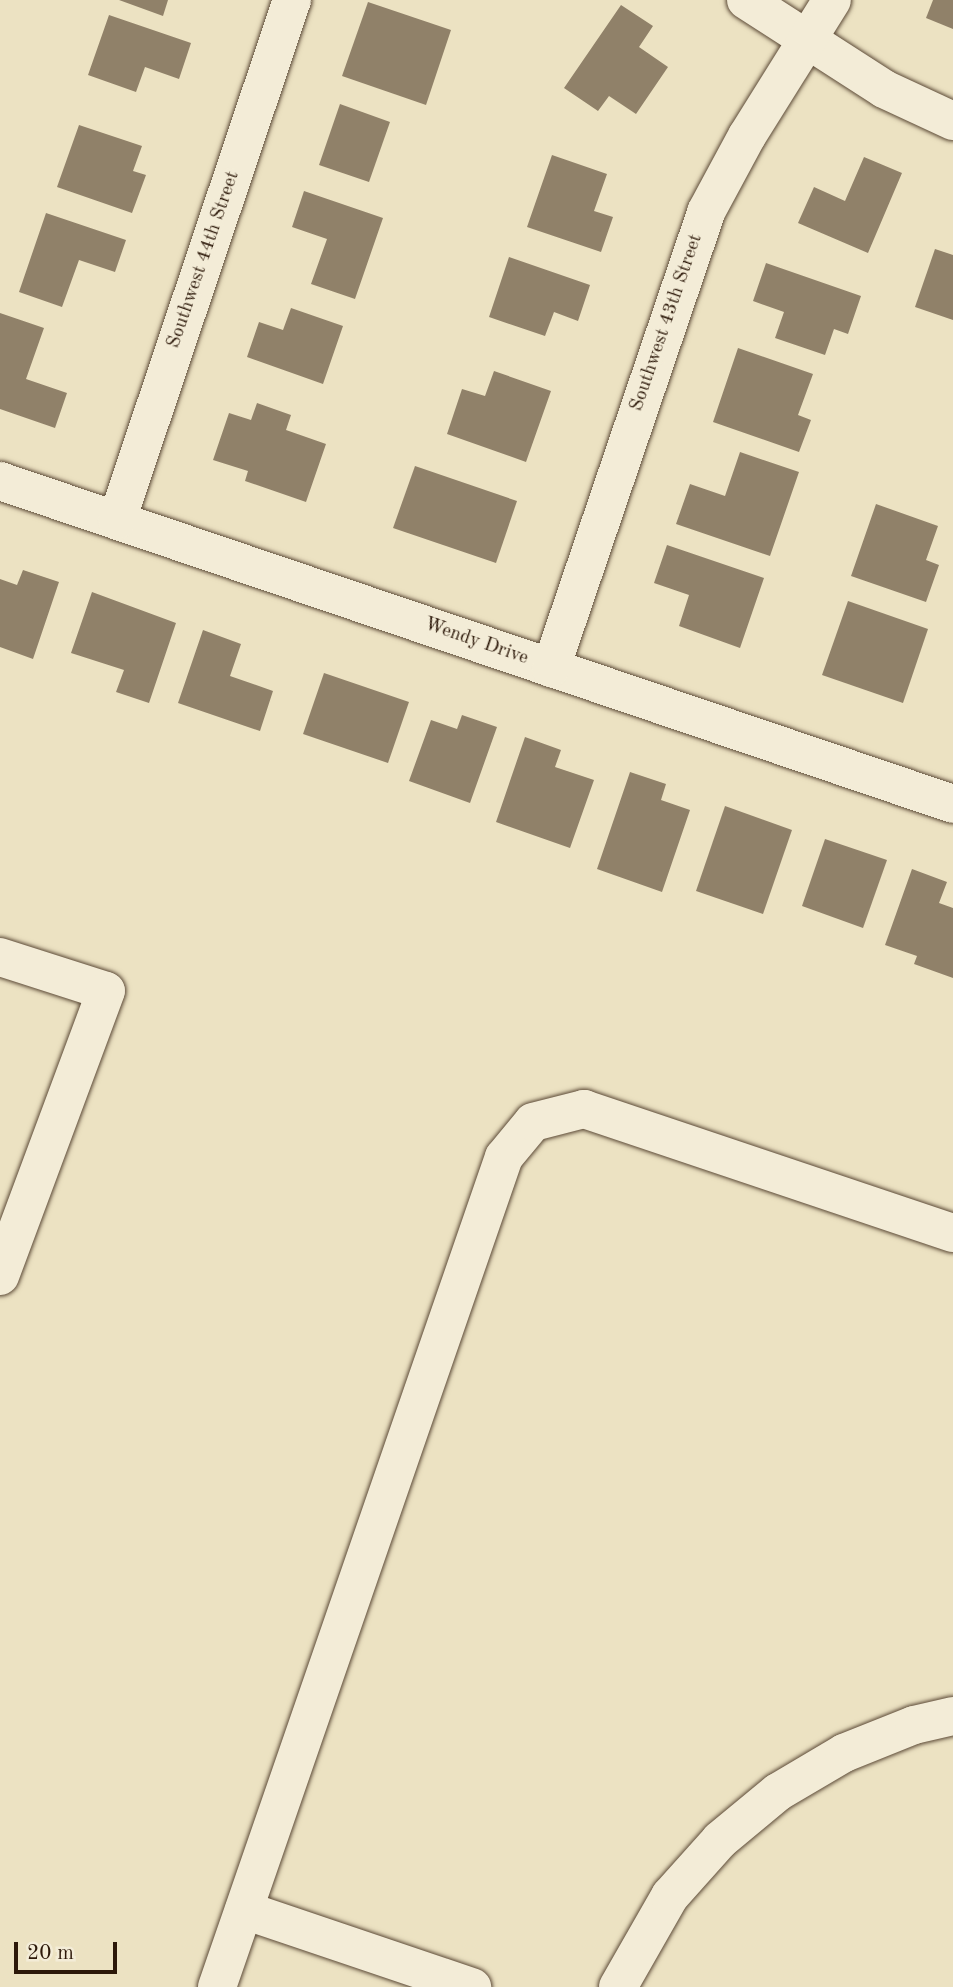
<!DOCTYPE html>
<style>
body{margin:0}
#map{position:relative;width:953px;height:1987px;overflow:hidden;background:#ece2c2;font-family:"Old Standard TT",serif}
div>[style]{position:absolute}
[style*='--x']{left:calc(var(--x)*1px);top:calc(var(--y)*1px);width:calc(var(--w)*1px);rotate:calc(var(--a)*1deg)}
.building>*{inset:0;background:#908169}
.roads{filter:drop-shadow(0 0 2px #5c4a37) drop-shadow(0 0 2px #5c4a37)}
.minor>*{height:38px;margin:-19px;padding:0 19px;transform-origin:19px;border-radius:19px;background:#f3ecd7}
span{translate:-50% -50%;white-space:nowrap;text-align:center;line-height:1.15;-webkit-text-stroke:6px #f3ecd7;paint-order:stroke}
.street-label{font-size:19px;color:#2c1809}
.scale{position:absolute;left:14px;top:1942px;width:103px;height:32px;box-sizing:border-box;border:4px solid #2c1809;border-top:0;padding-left:9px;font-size:21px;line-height:24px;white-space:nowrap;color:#2c1809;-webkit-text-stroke:5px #f3ecd7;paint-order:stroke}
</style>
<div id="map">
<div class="building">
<div style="clip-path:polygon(119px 0,168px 0,163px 16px)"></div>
<div style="clip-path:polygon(933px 0,953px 0,953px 29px,926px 18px)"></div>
<div style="clip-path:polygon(368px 2px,451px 30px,426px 105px,342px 76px)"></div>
<div style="clip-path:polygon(621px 5px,653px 26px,639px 47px,668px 67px,636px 114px,609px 96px,598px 111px,564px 88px)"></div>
<div style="clip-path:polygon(109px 15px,191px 43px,179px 79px,145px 67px,136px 92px,88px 75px)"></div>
<div style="clip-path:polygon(340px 104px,390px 122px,369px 182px,319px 165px)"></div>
<div style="clip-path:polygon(79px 125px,142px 146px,133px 171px,146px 175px,132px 213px,57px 187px)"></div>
<div style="clip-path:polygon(552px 155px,607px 174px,594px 211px,613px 217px,601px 252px,527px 227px)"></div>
<div style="clip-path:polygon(864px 157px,902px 173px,868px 253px,798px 223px,814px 187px,845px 201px)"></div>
<div style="clip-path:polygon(304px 191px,383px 218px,355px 299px,311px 284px,327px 239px,292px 227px)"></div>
<div style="clip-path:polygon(46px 213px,126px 240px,115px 272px,79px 260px,62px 307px,19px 292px)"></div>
<div style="clip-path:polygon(935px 249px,953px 255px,953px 320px,915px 307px)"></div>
<div style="clip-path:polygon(509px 257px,590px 285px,578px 321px,554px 312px,545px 336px,489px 317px)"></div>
<div style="clip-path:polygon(766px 263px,861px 296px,848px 334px,834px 329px,825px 355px,775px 338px,784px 312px,753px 301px)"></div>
<div style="clip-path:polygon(291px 308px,343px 326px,323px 384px,247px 357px,259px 322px,283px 330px)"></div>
<div style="clip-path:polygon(0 313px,44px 328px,26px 379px,67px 393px,55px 428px,0 409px)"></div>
<div style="clip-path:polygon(738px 348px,813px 374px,798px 415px,811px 420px,799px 452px,713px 422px)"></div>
<div style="clip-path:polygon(494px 371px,551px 391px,526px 462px,447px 434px,462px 389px,485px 396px)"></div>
<div style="clip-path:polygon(257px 403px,291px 415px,286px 430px,326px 444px,306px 502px,245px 481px,248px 471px,213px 460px,229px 413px,251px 420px)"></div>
<div style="clip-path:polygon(740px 452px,799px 472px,770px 556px,676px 524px,690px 484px,725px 496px)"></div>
<div style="clip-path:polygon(415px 466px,517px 501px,496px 563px,393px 528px)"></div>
<div style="clip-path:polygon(876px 504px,938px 526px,926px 560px,939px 565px,926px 602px,851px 576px)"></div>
<div style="clip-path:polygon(667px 545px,764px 578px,740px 648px,679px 626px,689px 595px,654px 583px)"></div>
<div style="clip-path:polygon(23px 570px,59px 582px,33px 659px,0 647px,0 579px,17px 585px)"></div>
<div style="clip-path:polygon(92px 592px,176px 623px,149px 703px,116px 692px,124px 670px,71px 653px)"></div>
<div style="clip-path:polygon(848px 601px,928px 629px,903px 703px,822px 675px)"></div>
<div style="clip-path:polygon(203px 630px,241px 644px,230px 676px,273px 691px,260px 731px,178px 703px)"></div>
<div style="clip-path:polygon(324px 673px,409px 702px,388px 763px,303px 734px)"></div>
<div style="clip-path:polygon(462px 715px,497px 727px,470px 803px,409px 781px,431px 720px,457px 729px)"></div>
<div style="clip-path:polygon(525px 737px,561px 750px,555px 767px,594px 780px,570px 848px,496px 822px)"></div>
<div style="clip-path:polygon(630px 772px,666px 784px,661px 800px,690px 810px,662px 892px,597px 869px)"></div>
<div style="clip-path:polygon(725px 806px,792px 830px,763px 914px,696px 891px)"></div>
<div style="clip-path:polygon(825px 839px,887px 860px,863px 928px,802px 906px)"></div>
<div style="clip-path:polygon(912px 869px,947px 882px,939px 903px,953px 908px,953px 978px,914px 964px,917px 956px,885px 945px)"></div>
</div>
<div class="roads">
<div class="minor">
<div style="--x:746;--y:0;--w:164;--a:32.8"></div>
<div style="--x:884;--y:89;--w:76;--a:24.9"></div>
<div style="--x:0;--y:481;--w:1006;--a:18.72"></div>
<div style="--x:117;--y:520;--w:549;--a:-71.4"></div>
<div style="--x:551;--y:668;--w:482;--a:-71.2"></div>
<div style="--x:706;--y:212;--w:86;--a:-61.7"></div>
<div style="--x:747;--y:136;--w:160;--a:-58"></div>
<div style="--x:0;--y:957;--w:111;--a:17.8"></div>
<div style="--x:106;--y:991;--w:304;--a:110.4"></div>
<div style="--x:244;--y:1910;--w:241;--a:18.7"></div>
<div style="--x:217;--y:1987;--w:878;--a:-70.93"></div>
<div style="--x:504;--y:1157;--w:45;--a:-50.4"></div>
<div style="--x:533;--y:1122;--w:53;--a:-14.3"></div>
<div style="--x:584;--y:1109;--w:389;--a:18.6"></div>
<div style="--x:618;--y:1987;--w:105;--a:-60.3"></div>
<div style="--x:670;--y:1896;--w:75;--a:-48.2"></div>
<div style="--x:720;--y:1840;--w:75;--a:-39.6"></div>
<div style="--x:778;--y:1792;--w:77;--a:-30.6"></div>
<div style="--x:844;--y:1753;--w:75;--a:-21.8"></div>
<div style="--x:914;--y:1725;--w:40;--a:-13"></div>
</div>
</div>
<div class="street-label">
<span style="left:204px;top:260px;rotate:-71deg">Southwest 44th Street</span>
<span style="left:667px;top:323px;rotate:-71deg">Southwest 43th Street</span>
<span style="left:476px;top:642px;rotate:19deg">Wendy Drive</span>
</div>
<div class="scale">20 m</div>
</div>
